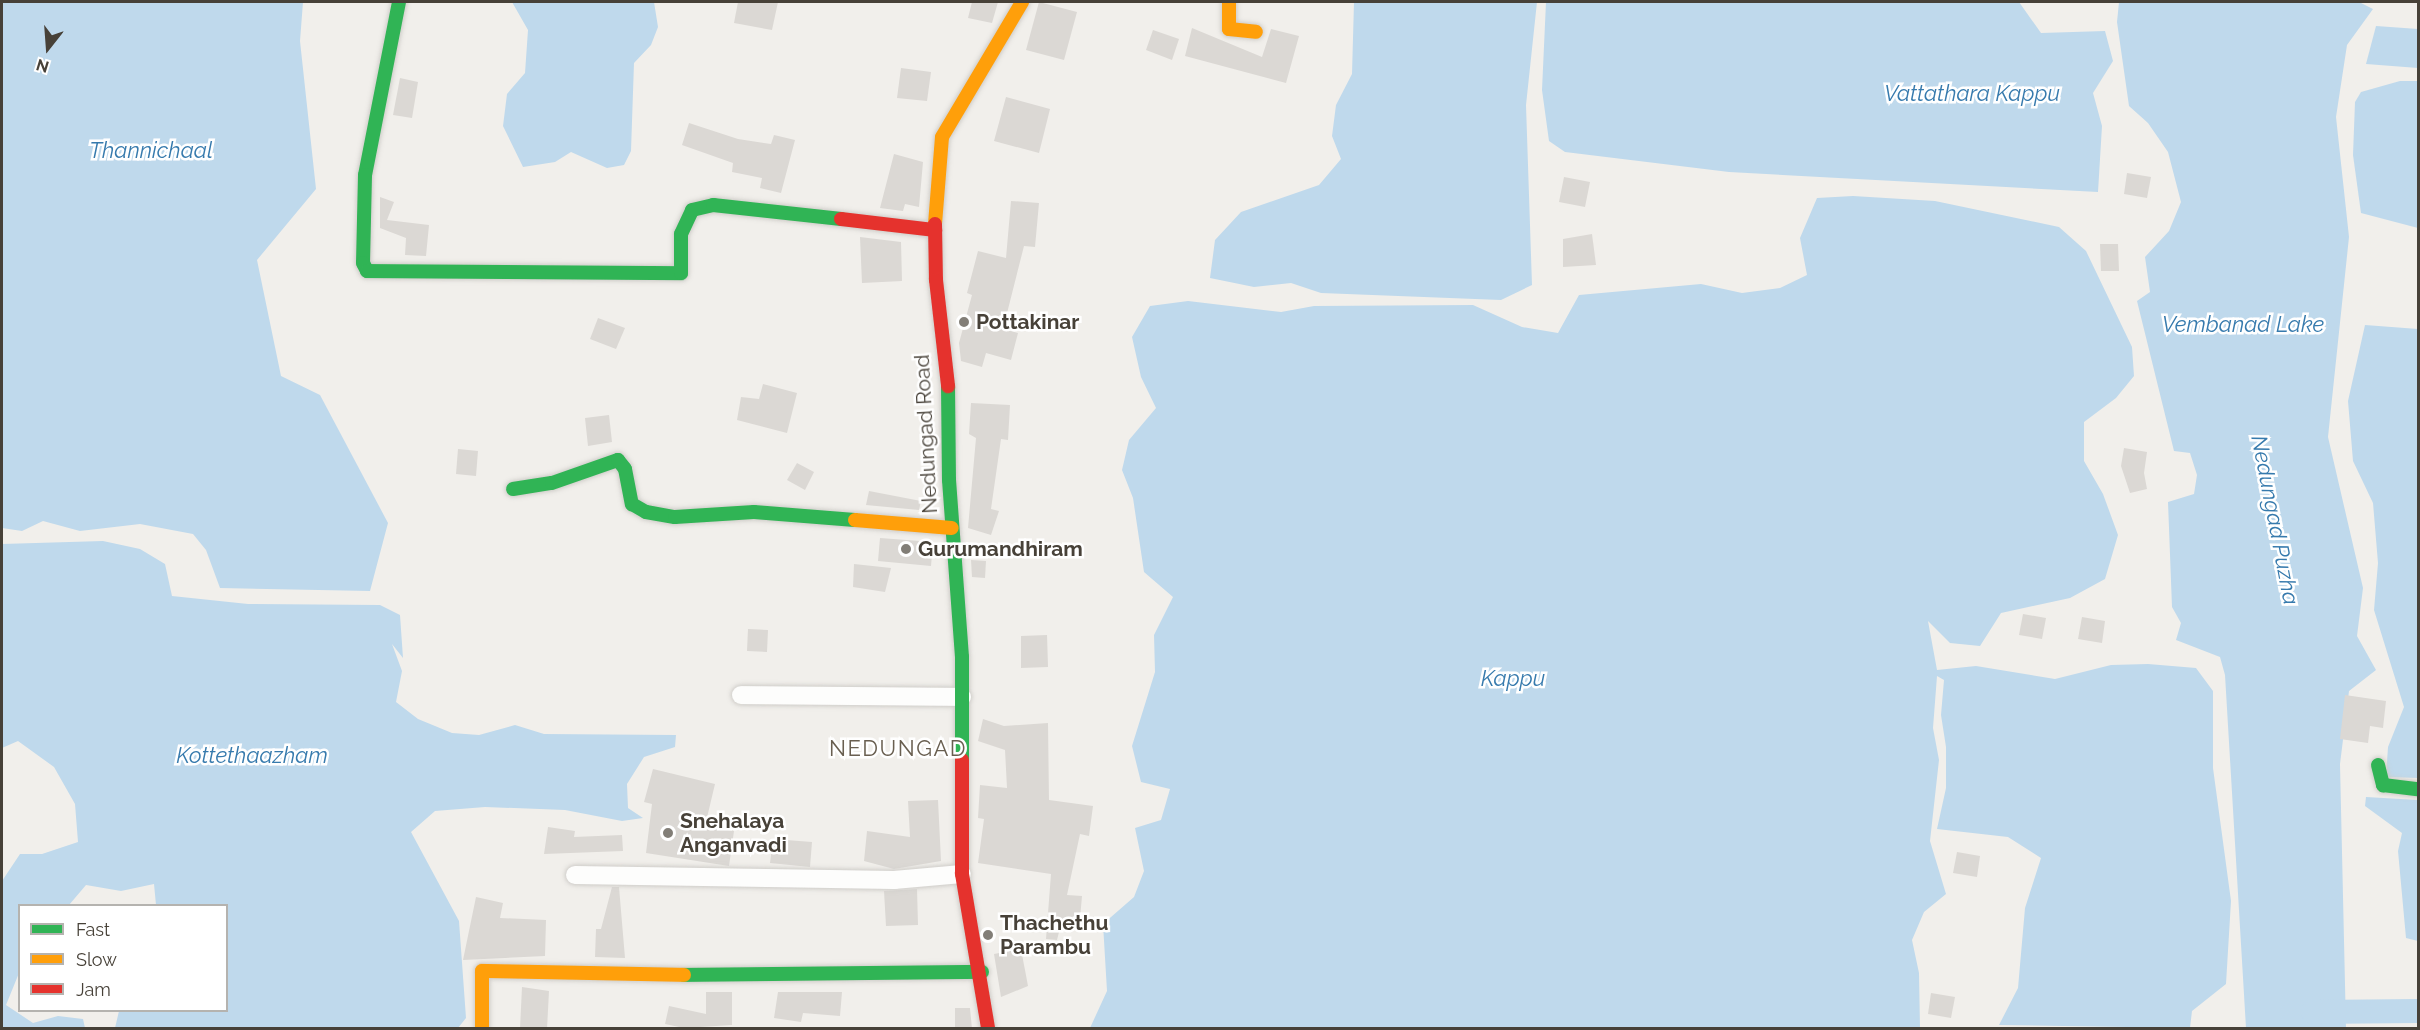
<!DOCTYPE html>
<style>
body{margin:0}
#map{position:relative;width:2420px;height:1030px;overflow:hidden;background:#f1efeb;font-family:Raleway,sans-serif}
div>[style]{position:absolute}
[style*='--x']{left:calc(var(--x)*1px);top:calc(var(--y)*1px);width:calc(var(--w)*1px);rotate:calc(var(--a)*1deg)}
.water>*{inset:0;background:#bfd9ec}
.canal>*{height:24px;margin:-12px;padding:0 12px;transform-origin:12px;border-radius:12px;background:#bfd9ec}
.building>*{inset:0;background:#dbd8d4}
.roads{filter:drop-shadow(0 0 2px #cfcdc9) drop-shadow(0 0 2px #cfcdc9)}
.street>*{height:18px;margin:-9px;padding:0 9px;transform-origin:9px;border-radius:9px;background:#fdfdfc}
.fast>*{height:14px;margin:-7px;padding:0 7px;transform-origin:7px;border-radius:7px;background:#30b455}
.slow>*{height:14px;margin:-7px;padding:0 7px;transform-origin:7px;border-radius:7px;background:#ff9f0a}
.jam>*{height:14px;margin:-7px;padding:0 7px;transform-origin:7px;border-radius:7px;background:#e5322d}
.dots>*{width:16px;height:16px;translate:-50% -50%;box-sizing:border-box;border:3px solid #fff;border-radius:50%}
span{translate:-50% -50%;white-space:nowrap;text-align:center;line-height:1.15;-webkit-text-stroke:5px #fff;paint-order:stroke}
.poi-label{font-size:21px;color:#474138;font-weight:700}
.left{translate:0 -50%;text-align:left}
.street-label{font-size:21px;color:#474138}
.water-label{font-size:22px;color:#367aad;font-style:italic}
.neighbourhood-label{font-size:22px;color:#695f50;letter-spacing:1.5px}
.frame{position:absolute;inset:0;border:3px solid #474138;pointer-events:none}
.legend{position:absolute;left:18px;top:904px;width:210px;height:108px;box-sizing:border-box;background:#fff;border:2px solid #b5b3af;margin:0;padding:8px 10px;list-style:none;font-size:18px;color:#474138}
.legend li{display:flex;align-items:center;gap:12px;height:30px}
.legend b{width:30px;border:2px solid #b5b3af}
.north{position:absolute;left:18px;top:18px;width:60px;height:60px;-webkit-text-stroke:4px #fff;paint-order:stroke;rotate:197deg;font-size:16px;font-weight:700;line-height:24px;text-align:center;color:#474138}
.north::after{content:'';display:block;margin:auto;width:21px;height:27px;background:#474138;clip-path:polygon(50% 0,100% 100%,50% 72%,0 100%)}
</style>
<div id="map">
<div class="water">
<div style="clip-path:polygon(2px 2px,303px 2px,300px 41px,316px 189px,257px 260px,281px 376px,320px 395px,388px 523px,370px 591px,220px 588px,206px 550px,193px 534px,140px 524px,80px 531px,43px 521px,22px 531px,2px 528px)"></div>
<div style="clip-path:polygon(512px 2px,654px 2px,658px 27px,651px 45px,634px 63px,631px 151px,624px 165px,607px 168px,571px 152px,555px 162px,523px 167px,503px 126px,507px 94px,525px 73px,528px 30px)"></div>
<div style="clip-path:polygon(1354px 2px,1537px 2px,1526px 105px,1532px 285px,1501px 300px,1321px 293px,1291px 283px,1254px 287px,1210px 278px,1215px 240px,1241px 212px,1319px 185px,1341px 159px,1332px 136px,1336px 105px,1352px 74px)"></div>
<div style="clip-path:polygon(1546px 2px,2019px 2px,2041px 33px,2105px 31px,2113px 61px,2093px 93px,2102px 126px,2098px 192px,1729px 172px,1565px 152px,1549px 141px,1542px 90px)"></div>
<div style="clip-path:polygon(2119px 2px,2359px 2px,2373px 9px,2347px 45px,2336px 117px,2349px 237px,2328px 437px,2363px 588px,2357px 636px,2376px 670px,2349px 691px,2340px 764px,2346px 1028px,2246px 1028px,2225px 675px,2220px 657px,2176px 640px,2181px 623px,2172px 607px,2168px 502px,2194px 494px,2197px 475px,2190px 453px,2174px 451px,2137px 301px,2150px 292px,2145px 257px,2169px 231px,2181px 202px,2168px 152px,2148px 123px,2129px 106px,2117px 22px)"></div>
<div style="clip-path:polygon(2376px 26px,2418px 29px,2418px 68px,2366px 64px)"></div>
<div style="clip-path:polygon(2400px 81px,2418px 81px,2418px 228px,2361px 213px,2353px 155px,2355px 102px,2361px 92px)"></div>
<div style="clip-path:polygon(1853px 196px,1935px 201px,2059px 227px,2086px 251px,2132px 347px,2134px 376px,2116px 398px,2084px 422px,2084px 461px,2103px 494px,2118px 535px,2105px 579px,2070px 598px,2001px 613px,1980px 646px,1950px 643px,1928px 621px,1937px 670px,1976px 666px,2055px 679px,2111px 665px,2148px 664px,2196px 668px,2213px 691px,2213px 768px,2231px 901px,2226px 984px,2192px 1011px,2190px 1028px,1999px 1025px,2018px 988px,2025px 908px,2041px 858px,2008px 837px,1937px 829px,1946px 788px,1946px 747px,1941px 715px,1944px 680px,1937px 676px,1933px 728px,1939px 760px,1930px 841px,1946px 894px,1924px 912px,1912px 940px,1919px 973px,1920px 1028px,1090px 1028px,1107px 991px,1103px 924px,1134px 897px,1144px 871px,1135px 828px,1161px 820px,1170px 789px,1141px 782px,1132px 746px,1155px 672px,1154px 635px,1173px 597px,1144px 572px,1133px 498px,1122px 470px,1129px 440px,1156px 408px,1141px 377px,1132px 337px,1150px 306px,1188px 301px,1281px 312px,1314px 306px,1473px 305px,1522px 327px,1558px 333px,1579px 295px,1701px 284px,1742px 293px,1780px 288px,1807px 275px,1800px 238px,1817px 198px)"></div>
<div style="clip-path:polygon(2365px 325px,2418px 329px,2418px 778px,2386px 777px,2388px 747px,2404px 707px,2374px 610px,2378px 563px,2373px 503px,2353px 461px,2348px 401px)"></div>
<div style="clip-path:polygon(103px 541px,140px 549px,165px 564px,172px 596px,248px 604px,380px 605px,400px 615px,403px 658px,392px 644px,402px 671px,396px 702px,418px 719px,452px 733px,479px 735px,515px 725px,544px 734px,676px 735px,675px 747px,644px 757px,627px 784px,628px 808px,643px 818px,622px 821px,565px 810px,485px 807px,435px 811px,411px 832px,459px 921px,466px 1018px,458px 1028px,115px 1028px,119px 1011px,226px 1010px,226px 906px,156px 905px,154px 884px,121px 891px,86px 885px,69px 905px,20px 906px,19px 973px,6px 1005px,33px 1023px,58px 1016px,83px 1019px,85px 1028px,2px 1028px,2px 881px,20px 854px,42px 854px,78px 842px,75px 804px,54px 767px,18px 741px,2px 748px,2px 544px)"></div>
<div style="clip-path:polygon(2366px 797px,2418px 800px,2418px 941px,2406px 938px,2398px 851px,2402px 833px,2365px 806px)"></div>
</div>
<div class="canal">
<div style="--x:2313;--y:1012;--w:105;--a:-0.5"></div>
</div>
<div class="building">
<div style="clip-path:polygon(738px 2px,778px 2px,772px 30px,734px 23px)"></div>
<div style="clip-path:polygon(972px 2px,998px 2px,992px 23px,968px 18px)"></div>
<div style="clip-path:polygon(1039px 2px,1077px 12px,1064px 60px,1026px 50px)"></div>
<div style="clip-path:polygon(1192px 28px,1262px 57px,1271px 29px,1299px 36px,1286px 83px,1185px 56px)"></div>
<div style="clip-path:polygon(1153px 30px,1179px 39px,1172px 60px,1146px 50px)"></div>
<div style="clip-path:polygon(901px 68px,931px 72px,927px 101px,897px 98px)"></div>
<div style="clip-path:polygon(400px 78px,418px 82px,412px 118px,393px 115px)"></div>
<div style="clip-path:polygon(1006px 97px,1050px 109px,1039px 153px,994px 141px)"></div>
<div style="clip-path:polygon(689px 123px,738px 139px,771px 144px,774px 135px,795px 140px,781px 193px,760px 188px,762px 178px,732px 172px,733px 163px,682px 145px)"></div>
<div style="clip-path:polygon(894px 154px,923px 162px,919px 207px,905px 204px,903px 211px,880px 208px)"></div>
<div style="clip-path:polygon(2127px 173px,2151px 177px,2147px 198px,2124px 194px)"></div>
<div style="clip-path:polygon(1564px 177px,1590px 182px,1585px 207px,1559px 202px)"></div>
<div style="clip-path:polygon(380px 197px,394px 202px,387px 220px,429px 225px,426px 256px,405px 255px,406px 238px,380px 228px)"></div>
<div style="clip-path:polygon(1011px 201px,1039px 203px,1035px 247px,1024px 246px,1003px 329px,1018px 333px,1011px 360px,986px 353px,982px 367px,961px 361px,959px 343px,972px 295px,967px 293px,978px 251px,1006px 258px)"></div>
<div style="clip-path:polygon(1592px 234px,1596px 265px,1563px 267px,1563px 239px)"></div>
<div style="clip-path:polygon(860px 237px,901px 242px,902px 281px,862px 283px)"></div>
<div style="clip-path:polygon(2100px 244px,2118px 244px,2119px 271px,2101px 271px)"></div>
<div style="clip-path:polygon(598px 318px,625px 328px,616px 349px,590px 339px)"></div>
<div style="clip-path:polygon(763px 384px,797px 393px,787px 433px,737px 420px,741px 397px,759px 399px)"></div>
<div style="clip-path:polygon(971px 403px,1010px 405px,1008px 440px,1001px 439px,991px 509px,999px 511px,991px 535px,968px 528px,976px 438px,969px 434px)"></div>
<div style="clip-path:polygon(609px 415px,612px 442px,588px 446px,585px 418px)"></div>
<div style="clip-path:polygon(2124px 448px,2147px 452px,2144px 473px,2147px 489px,2130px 493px,2121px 466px)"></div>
<div style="clip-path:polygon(458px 449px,478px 451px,476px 476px,456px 474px)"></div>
<div style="clip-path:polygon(797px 463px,814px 472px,805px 490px,787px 480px)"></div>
<div style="clip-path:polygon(869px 491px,921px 501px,919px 510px,866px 505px)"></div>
<div style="clip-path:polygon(880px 538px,933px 542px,931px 566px,878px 561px)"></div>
<div style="clip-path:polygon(971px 560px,986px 561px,985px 578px,972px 577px)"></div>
<div style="clip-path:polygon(854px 564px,891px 568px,885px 592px,853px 587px)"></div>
<div style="clip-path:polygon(2023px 614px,2046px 618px,2042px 639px,2019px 635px)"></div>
<div style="clip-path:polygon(2082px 617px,2105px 621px,2102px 643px,2078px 639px)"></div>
<div style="clip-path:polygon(748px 629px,768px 630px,767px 652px,747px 651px)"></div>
<div style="clip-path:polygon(1047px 635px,1048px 667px,1021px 668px,1021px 636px)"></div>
<div style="clip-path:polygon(2345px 695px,2386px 701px,2383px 728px,2370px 726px,2368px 743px,2340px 739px)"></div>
<div style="clip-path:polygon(983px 719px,1004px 726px,1048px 723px,1049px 800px,1093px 806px,1089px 836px,1080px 834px,1067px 895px,1082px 896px,1079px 930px,1060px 928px,1057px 940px,1046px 939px,1051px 874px,978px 863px,984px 819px,978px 818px,980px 785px,1007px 788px,1005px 750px,978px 741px)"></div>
<div style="clip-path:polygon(653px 769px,715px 784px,705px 826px,734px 831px,729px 866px,646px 853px,652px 804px,644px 802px)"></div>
<div style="clip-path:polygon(938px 800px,941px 861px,894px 869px,864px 861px,867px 831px,910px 837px,908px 801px)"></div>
<div style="clip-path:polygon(548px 827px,575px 831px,574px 837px,622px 835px,623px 851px,544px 854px)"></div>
<div style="clip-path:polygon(773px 839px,812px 842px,810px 867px,770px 863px)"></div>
<div style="clip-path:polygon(1957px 852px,1980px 856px,1977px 877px,1953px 873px)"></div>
<div style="clip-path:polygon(612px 887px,619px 887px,625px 958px,595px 957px,596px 929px,601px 929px)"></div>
<div style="clip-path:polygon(917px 889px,918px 925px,886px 926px,884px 891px)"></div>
<div style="clip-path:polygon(476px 897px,503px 903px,500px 918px,546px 920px,545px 956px,463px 960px)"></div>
<div style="clip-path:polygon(1021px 949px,1028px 986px,1001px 997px,994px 954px)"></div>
<div style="clip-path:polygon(522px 987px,549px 991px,547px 1029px,520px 1029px)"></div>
<div style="clip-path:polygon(706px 992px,732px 992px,732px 1025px,684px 1028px,665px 1024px,669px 1006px,706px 1014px)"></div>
<div style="clip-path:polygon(778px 992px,842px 992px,840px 1016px,803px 1013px,801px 1022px,774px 1018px)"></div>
<div style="clip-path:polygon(1931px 993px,1955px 997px,1951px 1018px,1928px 1014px)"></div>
<div style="clip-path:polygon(955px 1008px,970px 1008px,972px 1029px,955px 1029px)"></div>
</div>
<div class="roads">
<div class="street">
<div style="--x:741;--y:695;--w:221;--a:0.5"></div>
<div style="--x:575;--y:875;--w:319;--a:0.9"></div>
<div style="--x:894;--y:880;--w:68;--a:-5"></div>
</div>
<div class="fast">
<div style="--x:399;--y:2;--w:176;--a:101.1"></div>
<div style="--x:365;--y:175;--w:88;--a:91.3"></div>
<div style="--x:363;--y:263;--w:9;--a:63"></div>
<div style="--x:367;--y:271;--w:314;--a:0.4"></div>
<div style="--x:681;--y:273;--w:39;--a:-90"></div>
<div style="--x:681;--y:234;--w:26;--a:-65"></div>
<div style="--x:692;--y:210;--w:22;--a:-13"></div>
<div style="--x:713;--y:205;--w:129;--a:6.2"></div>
<div style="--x:948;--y:386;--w:94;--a:89.4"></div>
<div style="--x:949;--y:480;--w:177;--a:85.8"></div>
<div style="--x:962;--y:657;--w:103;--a:90"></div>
<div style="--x:513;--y:489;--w:39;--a:-9"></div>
<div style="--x:552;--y:483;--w:70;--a:-19.2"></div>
<div style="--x:618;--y:460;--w:11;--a:52"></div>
<div style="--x:625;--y:469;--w:36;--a:79"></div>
<div style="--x:632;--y:504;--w:16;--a:30"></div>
<div style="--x:646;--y:512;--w:29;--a:10"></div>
<div style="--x:675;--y:517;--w:79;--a:-3.6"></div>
<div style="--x:754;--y:512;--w:101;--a:4.5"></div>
<div style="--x:2378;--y:765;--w:21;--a:76"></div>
<div style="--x:2383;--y:785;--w:35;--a:7"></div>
<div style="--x:684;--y:975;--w:298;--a:-0.6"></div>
</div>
<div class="slow">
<div style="--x:1229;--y:2;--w:27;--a:90"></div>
<div style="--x:1229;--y:29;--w:27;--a:6"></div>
<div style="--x:935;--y:224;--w:87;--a:-85.4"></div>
<div style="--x:942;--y:137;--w:157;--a:-59.3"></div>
<div style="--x:855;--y:520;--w:97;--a:4.7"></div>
<div style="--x:482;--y:1028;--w:57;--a:-90"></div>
<div style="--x:482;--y:971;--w:202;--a:1.1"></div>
</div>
<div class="jam">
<div style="--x:841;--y:219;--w:95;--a:6.7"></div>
<div style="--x:935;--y:224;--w:56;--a:89"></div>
<div style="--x:936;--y:280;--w:107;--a:83.5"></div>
<div style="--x:962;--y:760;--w:114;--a:90"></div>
<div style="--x:962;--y:874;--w:156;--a:80.4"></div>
</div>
</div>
<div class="dots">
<div style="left:964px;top:322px;background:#827e77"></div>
<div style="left:906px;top:549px;background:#827e77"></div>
<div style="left:668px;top:833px;background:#827e77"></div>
<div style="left:988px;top:935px;background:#827e77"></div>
</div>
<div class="poi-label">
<span class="left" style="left:976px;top:322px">Pottakinar</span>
<span class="left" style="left:918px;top:549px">Gurumandhiram</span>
<span class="left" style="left:680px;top:833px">Snehalaya<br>Anganvadi</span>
<span class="left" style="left:1000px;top:935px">Thachethu<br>Parambu</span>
</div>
<div class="street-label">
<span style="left:926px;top:434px;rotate:-93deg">Nedungad Road</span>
</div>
<div class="water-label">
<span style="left:1972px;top:94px">Vattathara Kappu</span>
<span style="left:151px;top:151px">Thannichaal</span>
<span style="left:2243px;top:325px">Vembanad Lake</span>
<span style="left:2275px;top:520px;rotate:79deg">Nedungad Puzha</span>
<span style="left:1513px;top:679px">Kappu</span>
<span style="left:252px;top:756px">Kottethaazham</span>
</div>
<div class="neighbourhood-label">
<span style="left:898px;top:749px">NEDUNGAD</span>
</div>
<div class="frame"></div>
<ul class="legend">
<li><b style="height:8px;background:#30b455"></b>Fast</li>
<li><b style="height:8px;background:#ff9f0a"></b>Slow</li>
<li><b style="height:8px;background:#e5322d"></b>Jam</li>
</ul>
<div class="north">N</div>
</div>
